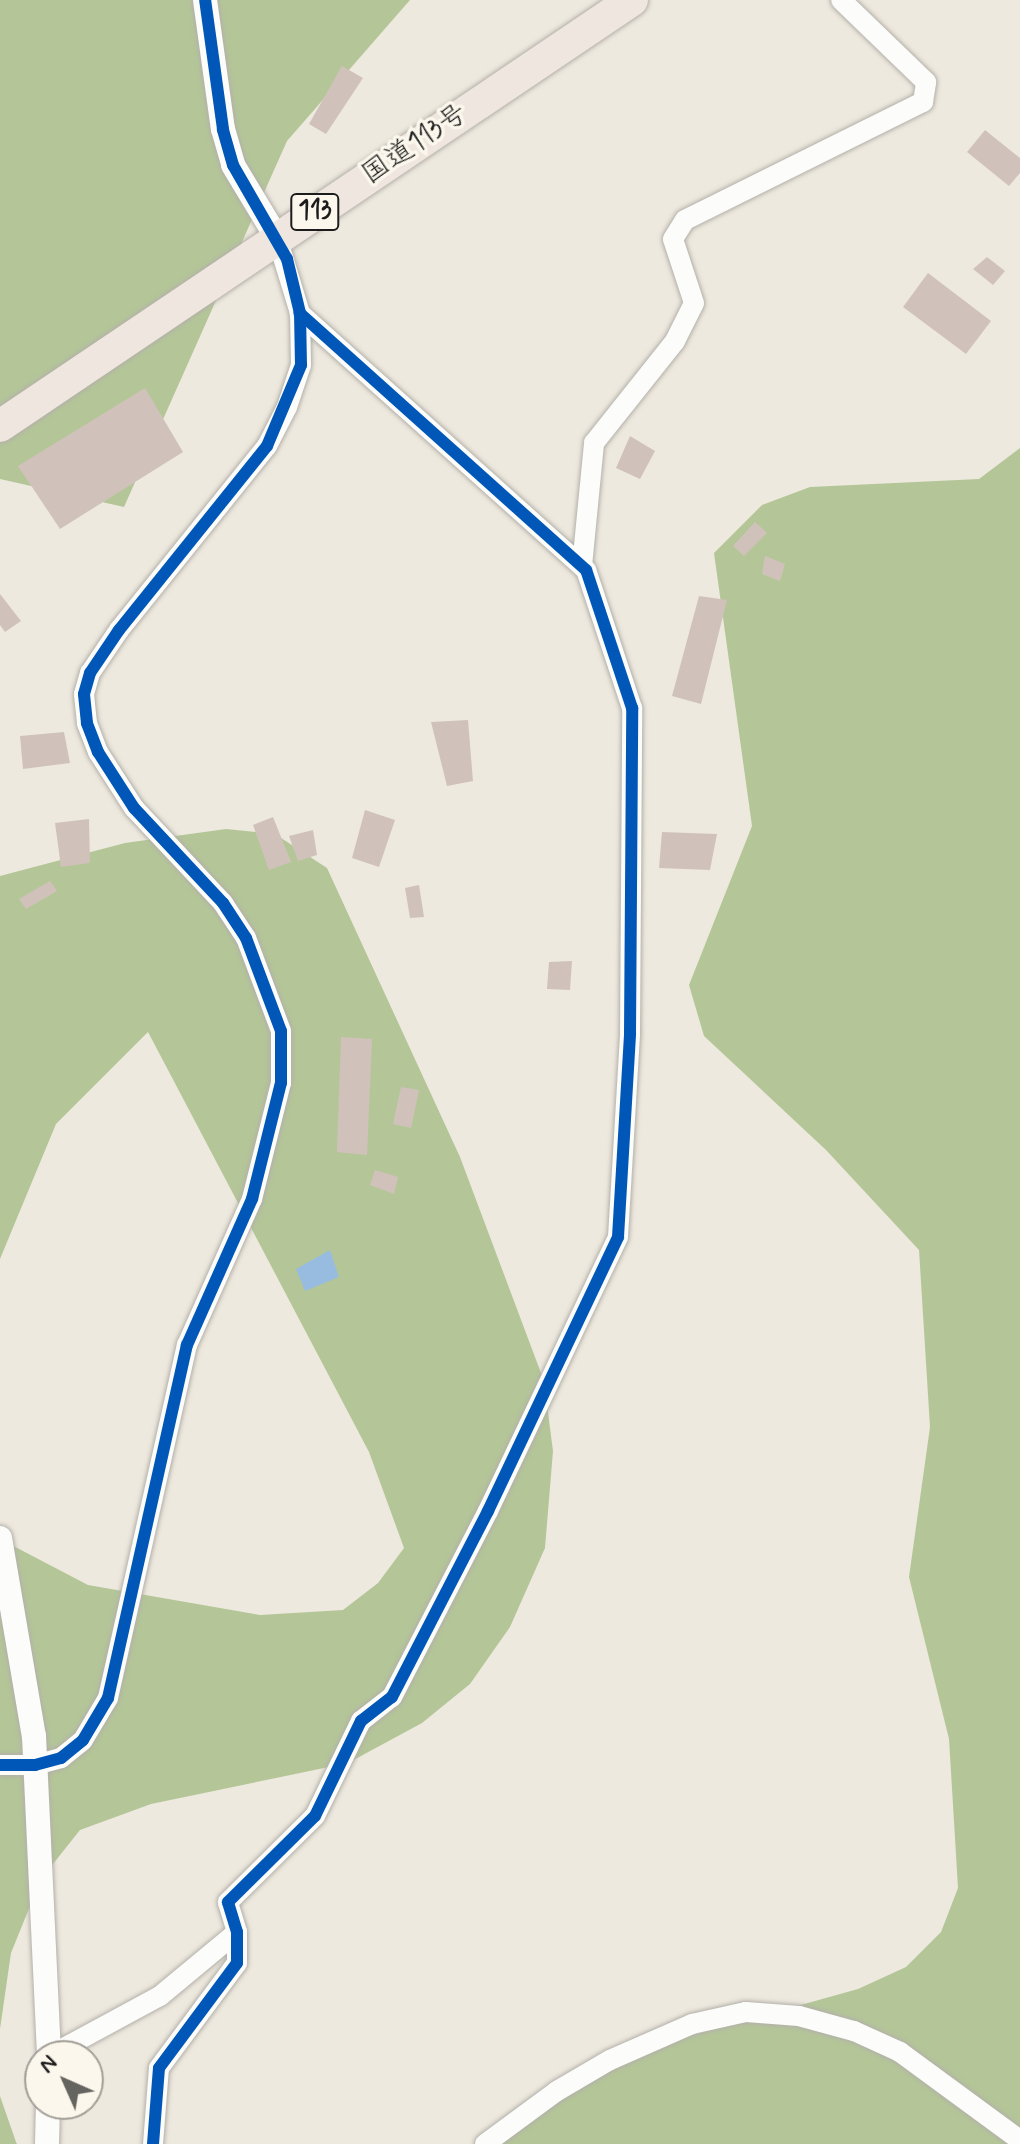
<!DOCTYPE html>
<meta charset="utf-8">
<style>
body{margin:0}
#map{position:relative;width:1020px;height:2144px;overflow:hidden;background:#eee9de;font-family:Mynerve,"Klee One",sans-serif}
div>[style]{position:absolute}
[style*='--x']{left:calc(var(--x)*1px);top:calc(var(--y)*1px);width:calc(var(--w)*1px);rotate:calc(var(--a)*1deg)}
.forest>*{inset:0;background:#b4c698}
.water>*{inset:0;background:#98bcdf}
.building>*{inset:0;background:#d0c2bb}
.roads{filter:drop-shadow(0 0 2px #b3b0aa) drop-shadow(0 0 2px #b3b0aa)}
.minor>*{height:20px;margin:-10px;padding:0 10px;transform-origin:10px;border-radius:10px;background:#fcfcfa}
.tertiary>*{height:24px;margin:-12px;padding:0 12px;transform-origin:12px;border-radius:12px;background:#fcfcfa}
.trunk>*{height:32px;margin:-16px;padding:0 16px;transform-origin:16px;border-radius:16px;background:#efe6df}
.cycleway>*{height:12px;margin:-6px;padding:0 6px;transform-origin:6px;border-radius:6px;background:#0057b8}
span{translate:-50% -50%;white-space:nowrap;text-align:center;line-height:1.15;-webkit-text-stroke:7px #fbf7ec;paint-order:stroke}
.shield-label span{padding:2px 6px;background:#fbf7ec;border:2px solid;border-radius:6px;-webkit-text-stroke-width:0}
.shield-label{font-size:26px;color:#1c1c1c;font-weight:700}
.street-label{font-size:28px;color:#1c1c1c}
.north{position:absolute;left:24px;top:2040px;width:80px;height:80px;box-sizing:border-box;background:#fbf7ec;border:2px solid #a29f99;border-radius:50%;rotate:315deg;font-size:22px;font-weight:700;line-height:32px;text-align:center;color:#1c1c1c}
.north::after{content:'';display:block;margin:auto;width:28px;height:36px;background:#666460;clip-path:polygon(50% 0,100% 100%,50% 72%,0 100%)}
</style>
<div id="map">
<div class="forest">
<div style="clip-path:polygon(0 0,410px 0,287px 141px,124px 507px,0 479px)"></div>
<div style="clip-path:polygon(1020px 448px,1020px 2144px,481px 2144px,608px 2065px,678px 2039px,858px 1989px,906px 1967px,941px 1932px,958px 1888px,949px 1739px,909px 1577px,930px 1427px,919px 1250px,826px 1150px,704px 1036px,689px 985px,752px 826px,714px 553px,762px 505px,810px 487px,979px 479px)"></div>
<div style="clip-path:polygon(226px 829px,275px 834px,327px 868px,460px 1157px,544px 1381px,553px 1451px,545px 1548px,510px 1627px,470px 1684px,422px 1723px,348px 1763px,151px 1804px,80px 1830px,41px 1879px,11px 1953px,0 2029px,0 1539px,88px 1585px,260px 1615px,343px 1610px,378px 1583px,404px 1548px,369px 1452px,148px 1032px,56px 1124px,0 1259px,0 876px,125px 843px)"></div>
<div style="clip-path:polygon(0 2096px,16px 2142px,17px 2144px,0 2144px)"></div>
</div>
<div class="water">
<div style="clip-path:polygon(330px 1250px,339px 1277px,305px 1291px,296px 1269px)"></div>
</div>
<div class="building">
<div style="clip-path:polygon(342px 66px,363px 78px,326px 134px,309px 124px)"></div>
<div style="clip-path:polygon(985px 130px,1020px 158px,1020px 173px,1009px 186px,967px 152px)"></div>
<div style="clip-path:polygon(987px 257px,1005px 271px,993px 285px,973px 269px)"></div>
<div style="clip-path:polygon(928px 273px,991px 321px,966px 354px,903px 307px)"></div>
<div style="clip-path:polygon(145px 388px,183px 452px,60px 529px,18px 466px)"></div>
<div style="clip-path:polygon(630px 436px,655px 451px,640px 479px,616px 468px)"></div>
<div style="clip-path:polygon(755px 522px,767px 533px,744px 556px,733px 546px)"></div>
<div style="clip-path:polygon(765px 556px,785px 564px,780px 581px,762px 574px)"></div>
<div style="clip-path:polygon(0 594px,21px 621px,5px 632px,0 625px)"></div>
<div style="clip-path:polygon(699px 596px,727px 600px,701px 704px,672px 696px)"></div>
<div style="clip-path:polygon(468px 720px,473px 781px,447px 786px,431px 722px)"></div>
<div style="clip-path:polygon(64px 732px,70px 763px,23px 769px,20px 736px)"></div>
<div style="clip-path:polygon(365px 810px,395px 820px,379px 867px,352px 858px)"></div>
<div style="clip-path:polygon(273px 817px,291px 862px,269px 870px,253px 825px)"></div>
<div style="clip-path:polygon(89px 819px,90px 863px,61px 867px,55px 823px)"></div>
<div style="clip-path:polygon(313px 830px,317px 855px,298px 861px,289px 836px)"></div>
<div style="clip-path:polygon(662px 832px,717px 834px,710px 870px,659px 868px)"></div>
<div style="clip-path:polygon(50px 881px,57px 891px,26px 909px,19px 899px)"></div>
<div style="clip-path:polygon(419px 885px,424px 917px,410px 918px,405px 888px)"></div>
<div style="clip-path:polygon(572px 961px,570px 990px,547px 989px,549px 962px)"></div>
<div style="clip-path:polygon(341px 1037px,372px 1039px,367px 1155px,337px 1152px)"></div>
<div style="clip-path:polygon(401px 1087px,419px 1090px,411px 1128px,393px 1124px)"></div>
<div style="clip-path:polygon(375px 1170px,398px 1177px,394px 1194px,370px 1185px)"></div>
</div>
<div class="roads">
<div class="minor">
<div style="--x:582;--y:566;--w:124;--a:-84.4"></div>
<div style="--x:594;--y:443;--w:130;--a:-51.5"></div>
<div style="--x:675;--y:341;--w:42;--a:-63.4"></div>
<div style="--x:694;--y:303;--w:67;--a:-108.2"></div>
<div style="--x:673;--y:239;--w:22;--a:-58"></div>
<div style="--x:685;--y:220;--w:266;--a:-26.4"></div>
<div style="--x:923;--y:102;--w:20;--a:-81"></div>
<div style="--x:926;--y:82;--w:118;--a:-136"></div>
<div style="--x:0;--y:1765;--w:35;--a:0"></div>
<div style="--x:35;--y:1765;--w:27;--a:-15"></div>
<div style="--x:61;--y:1758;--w:28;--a:-39"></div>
<div style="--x:83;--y:1740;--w:49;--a:-59.2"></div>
<div style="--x:108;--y:1698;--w:362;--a:-77.4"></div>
<div style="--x:187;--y:1345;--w:160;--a:-66"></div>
<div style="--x:252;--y:1199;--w:120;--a:-76"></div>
<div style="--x:281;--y:1083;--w:52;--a:-90"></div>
<div style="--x:281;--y:1031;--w:99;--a:-110.6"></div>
<div style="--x:246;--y:938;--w:42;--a:-123.3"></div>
<div style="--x:223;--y:903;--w:130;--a:-133.1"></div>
<div style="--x:134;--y:808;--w:67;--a:-122.7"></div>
<div style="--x:98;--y:752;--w:31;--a:-111"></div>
<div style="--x:87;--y:723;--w:29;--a:-96"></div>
<div style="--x:84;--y:694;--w:22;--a:-74"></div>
<div style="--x:90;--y:673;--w:52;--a:-56"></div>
<div style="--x:119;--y:630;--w:236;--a:-51.2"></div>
<div style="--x:267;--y:446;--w:44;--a:-62.9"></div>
<div style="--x:287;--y:407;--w:44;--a:-71.6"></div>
<div style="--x:301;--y:365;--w:52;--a:-91.1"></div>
<div style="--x:300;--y:313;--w:78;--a:-107"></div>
<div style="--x:49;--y:2056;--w:126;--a:-28.4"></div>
<div style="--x:160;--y:1996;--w:100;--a:-39.7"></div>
<div style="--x:153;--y:2144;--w:76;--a:-85.5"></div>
<div style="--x:159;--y:2068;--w:131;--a:-53.4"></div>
<div style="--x:237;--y:1963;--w:31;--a:-90"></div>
<div style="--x:237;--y:1932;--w:31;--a:-107"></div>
<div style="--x:228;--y:1902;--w:122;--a:-44.7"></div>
<div style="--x:315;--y:1816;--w:106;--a:-64.2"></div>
<div style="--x:361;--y:1721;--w:39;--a:-38"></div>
<div style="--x:392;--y:1697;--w:209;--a:-62.7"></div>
<div style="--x:488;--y:1511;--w:303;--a:-64.6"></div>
<div style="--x:618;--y:1237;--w:204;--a:-86.6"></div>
<div style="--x:630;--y:1033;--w:325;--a:-89.6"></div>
<div style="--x:632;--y:708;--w:145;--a:-108.4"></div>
<div style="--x:586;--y:570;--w:385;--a:-138.1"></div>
<div style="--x:485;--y:2144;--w:89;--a:-36.4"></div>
<div style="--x:557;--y:2091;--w:61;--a:-30.3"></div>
<div style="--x:610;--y:2060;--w:90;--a:-23.7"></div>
<div style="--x:692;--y:2024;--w:55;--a:-12.5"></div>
<div style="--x:746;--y:2012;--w:53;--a:4.3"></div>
<div style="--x:799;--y:2016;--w:57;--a:15.3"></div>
<div style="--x:854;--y:2031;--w:51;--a:24.5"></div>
<div style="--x:900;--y:2052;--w:149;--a:36.3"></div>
</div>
<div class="tertiary">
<div style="--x:205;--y:0;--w:130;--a:82.1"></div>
<div style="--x:223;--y:129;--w:37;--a:74"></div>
<div style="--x:233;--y:165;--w:85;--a:58.9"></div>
<div style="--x:0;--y:1538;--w:201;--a:80.3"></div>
<div style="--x:34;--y:1736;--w:320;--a:87.3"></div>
<div style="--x:47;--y:2144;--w:40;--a:-88.6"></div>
</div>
<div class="trunk">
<div style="--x:0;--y:426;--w:762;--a:-33.98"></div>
</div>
</div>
<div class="cycleway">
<div style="--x:0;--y:1765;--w:35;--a:0"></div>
<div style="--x:35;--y:1765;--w:27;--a:-15"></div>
<div style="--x:61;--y:1758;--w:28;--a:-39"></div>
<div style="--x:83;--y:1740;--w:49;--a:-59.2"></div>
<div style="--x:108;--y:1698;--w:362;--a:-77.4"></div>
<div style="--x:187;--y:1345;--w:160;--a:-66"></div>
<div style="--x:252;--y:1199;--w:120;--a:-76"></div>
<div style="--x:281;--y:1083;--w:52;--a:-90"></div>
<div style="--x:281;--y:1031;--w:99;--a:-110.6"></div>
<div style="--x:246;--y:938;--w:42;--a:-123.3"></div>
<div style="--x:223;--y:903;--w:130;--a:-133.1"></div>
<div style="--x:134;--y:808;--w:67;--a:-122.7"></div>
<div style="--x:98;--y:752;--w:31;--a:-111"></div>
<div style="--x:87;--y:723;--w:29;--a:-96"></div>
<div style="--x:84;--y:694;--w:22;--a:-74"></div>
<div style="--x:90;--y:673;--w:52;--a:-56"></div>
<div style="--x:119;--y:630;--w:236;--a:-51.2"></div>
<div style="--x:267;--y:446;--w:88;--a:-67.2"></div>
<div style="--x:301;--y:365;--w:52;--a:-91.1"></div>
<div style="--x:300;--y:313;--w:56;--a:-103.5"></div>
<div style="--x:287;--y:259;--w:108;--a:-119.9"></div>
<div style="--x:233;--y:165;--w:37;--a:-106"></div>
<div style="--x:223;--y:129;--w:130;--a:-97.9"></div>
<div style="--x:153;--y:2144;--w:76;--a:-85.5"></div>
<div style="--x:159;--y:2068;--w:131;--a:-53.4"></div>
<div style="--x:237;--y:1963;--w:31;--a:-90"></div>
<div style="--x:237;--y:1932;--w:31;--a:-107"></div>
<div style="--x:228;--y:1902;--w:122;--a:-44.7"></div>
<div style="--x:315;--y:1816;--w:106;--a:-64.2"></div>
<div style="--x:361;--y:1721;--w:39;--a:-38"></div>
<div style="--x:392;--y:1697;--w:209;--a:-62.7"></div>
<div style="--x:488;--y:1511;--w:303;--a:-64.6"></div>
<div style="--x:618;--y:1237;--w:204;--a:-86.6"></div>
<div style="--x:630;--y:1033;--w:325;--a:-89.6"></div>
<div style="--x:632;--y:708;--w:145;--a:-108.4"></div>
<div style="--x:586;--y:570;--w:385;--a:-138.1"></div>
</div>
<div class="shield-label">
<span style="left:315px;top:212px">113</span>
</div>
<div class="street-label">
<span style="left:415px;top:145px;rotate:-34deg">国道113号</span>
</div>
<div class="north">N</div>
</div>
